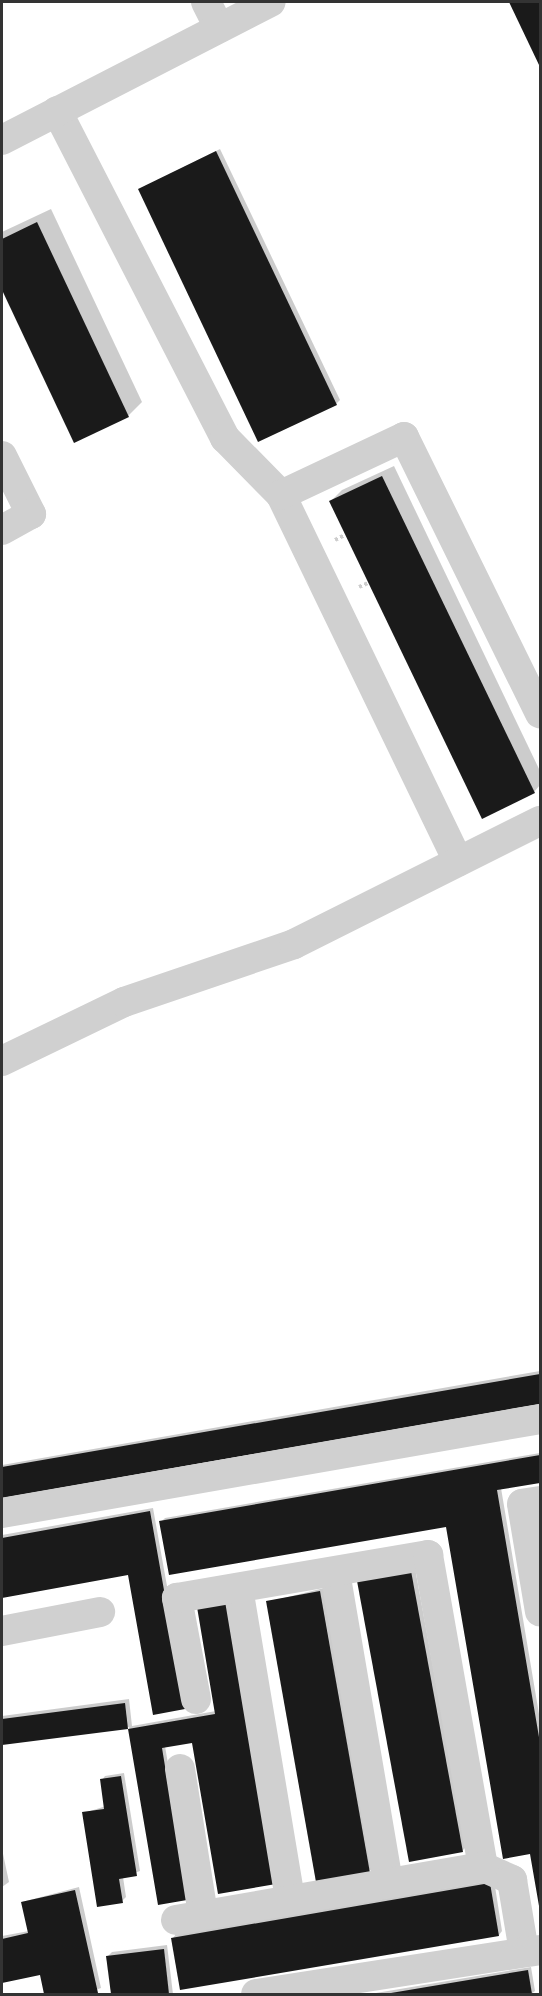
<!DOCTYPE html>
<style>
body{margin:0}
#map{position:relative;width:542px;height:1996px;overflow:hidden;background:#fff;font-family:"Noto Sans",sans-serif}
div>[style]{position:absolute}
[style*='--x']{left:calc(var(--x)*1px);top:calc(var(--y)*1px);width:calc(var(--w)*1px);rotate:calc(var(--a)*1deg)}
.shadow>*{inset:0;background:#0003}
.building>*{inset:0;background:#1a1a1a}
.path>*{height:4px;margin-top:-2px;transform-origin:0;background:repeating-linear-gradient(90deg,#cdcdcd 0 3px,transparent 0 6px)}
.minor>*{height:30px;margin:-15px;padding:0 15px;transform-origin:15px;border-radius:15px;background:#d0d0d0}
span{translate:-50% -50%;white-space:nowrap;text-align:center;line-height:1.15;-webkit-text-stroke:6px #fff;paint-order:stroke}
.frame{position:absolute;inset:0;border:3px solid #333;pointer-events:none}
</style>
<div id="map">
<div class="shadow">
<div style="clip-path:polygon(510px 2px,540px 2px,540px 63px)"></div>
<div style="clip-path:polygon(220px 149px,340px 400px,336px 404px,140px 189px)"></div>
<div style="clip-path:polygon(51px 209px,142px 402px,128px 416px,74px 441px,2px 286px,2px 232px)"></div>
<div style="clip-path:polygon(394px 466px,540px 771px,540px 785px,534px 792px,331px 501px,342px 490px)"></div>
<div style="clip-path:polygon(540px 1371px,540px 1402px,2px 1496px,2px 1465px)"></div>
<div style="clip-path:polygon(540px 1453px,540px 1481px,501px 1488px,540px 1720px,540px 1904px,532px 1853px,447px 1525px,161px 1522px,165px 1518px)"></div>
<div style="clip-path:polygon(153px 1508px,188px 1703px,129px 1573px,2px 1596px,2px 1535px)"></div>
<div style="clip-path:polygon(415px 1568px,466px 1847px,462px 1851px,359px 1581px)"></div>
<div style="clip-path:polygon(324px 1588px,373px 1867px,370px 1871px,268px 1602px)"></div>
<div style="clip-path:polygon(129px 1699px,132px 1726px,216px 1711px,279px 1879px,193px 1741px,165px 1746px,190px 1895px,160px 1903px,129px 1727px,2px 1743px,2px 1716px)"></div>
<div style="clip-path:polygon(124px 1773px,140px 1871px,123px 1877px,126px 1897px,122px 1901px,84px 1813px,106px 1806px,102px 1780px,105px 1776px)"></div>
<div style="clip-path:polygon(2px 1849px,9px 1882px,2px 1887px)"></div>
<div style="clip-path:polygon(494px 1880px,502px 1931px,499px 1935px,173px 1938px,176px 1934px)"></div>
<div style="clip-path:polygon(79px 1887px,101px 1988px,84px 1994px,45px 1994px,41px 1973px,2px 1982px,2px 1936px,29px 1931px,22px 1902px)"></div>
<div style="clip-path:polygon(167px 1945px,173px 1994px,112px 1994px,108px 1956px,112px 1952px)"></div>
<div style="clip-path:polygon(531px 1967px,535px 1991px,531px 1994px,370px 1994px)"></div>
</div>
<div class="building">
<div style="clip-path:polygon(509px 2px,540px 2px,540px 67px)"></div>
<div style="clip-path:polygon(216px 151px,337px 405px,258px 442px,138px 189px)"></div>
<div style="clip-path:polygon(37px 222px,129px 417px,74px 443px,2px 290px,2px 239px)"></div>
<div style="clip-path:polygon(382px 476px,535px 793px,482px 819px,329px 501px)"></div>
<div style="clip-path:polygon(540px 1374px,540px 1404px,2px 1498px,2px 1467px)"></div>
<div style="clip-path:polygon(540px 1455px,540px 1483px,497px 1490px,540px 1743px,539px 1906px,530px 1854px,503px 1859px,446px 1527px,169px 1575px,159px 1521px)"></div>
<div style="clip-path:polygon(150px 1511px,185px 1709px,153px 1715px,128px 1575px,2px 1598px,2px 1538px)"></div>
<div style="clip-path:polygon(411px 1571px,463px 1852px,409px 1862px,357px 1581px)"></div>
<div style="clip-path:polygon(320px 1591px,370px 1873px,316px 1882px,266px 1601px)"></div>
<div style="clip-path:polygon(228px 1602px,276px 1884px,218px 1894px,192px 1743px,162px 1748px,187px 1900px,158px 1905px,128px 1729px,215px 1714px,197px 1607px)"></div>
<div style="clip-path:polygon(125px 1703px,128px 1729px,2px 1745px,2px 1719px)"></div>
<div style="clip-path:polygon(121px 1776px,137px 1876px,119px 1879px,123px 1903px,97px 1907px,82px 1812px,104px 1809px,100px 1779px)"></div>
<div style="clip-path:polygon(490px 1883px,499px 1936px,180px 1990px,171px 1938px)"></div>
<div style="clip-path:polygon(75px 1890px,98px 1993px,44px 1994px,40px 1975px,2px 1983px,2px 1939px,28px 1933px,21px 1902px)"></div>
<div style="clip-path:polygon(164px 1949px,169px 1994px,111px 1994px,106px 1956px)"></div>
<div style="clip-path:polygon(528px 1970px,532px 1994px,391px 1994px,391px 1993px)"></div>
</div>
<div class="path">
<div style="--x:335;--y:540;--w:11;--a:-27"></div>
<div style="--x:359;--y:587;--w:10;--a:-24"></div>
</div>
<div class="minor">
<div style="--x:206;--y:2;--w:29;--a:63"></div>
<div style="--x:57;--y:111;--w:368;--a:62.8"></div>
<div style="--x:225;--y:438;--w:80;--a:45.5"></div>
<div style="--x:281;--y:495;--w:407;--a:64.2"></div>
<div style="--x:2;--y:140;--w:302;--a:-27.2"></div>
<div style="--x:2;--y:456;--w:65;--a:63.4"></div>
<div style="--x:31;--y:514;--w:33;--a:151"></div>
<div style="--x:281;--y:495;--w:136;--a:-25.2"></div>
<div style="--x:404;--y:437;--w:308;--a:63.8"></div>
<div style="--x:2;--y:1061;--w:136;--a:-25.8"></div>
<div style="--x:124;--y:1002;--w:180;--a:-18.8"></div>
<div style="--x:294;--y:944;--w:275;--a:-26.6"></div>
<div style="--x:540;--y:1501;--w:18;--a:171"></div>
<div style="--x:522;--y:1504;--w:109;--a:80.5"></div>
<div style="--x:2;--y:1513;--w:546;--a:-9.91"></div>
<div style="--x:335;--y:1572;--w:315;--a:80.3"></div>
<div style="--x:238;--y:1588;--w:315;--a:80.5"></div>
<div style="--x:2;--y:1631;--w:100;--a:-11"></div>
<div style="--x:196;--y:1699;--w:103;--a:-100.7"></div>
<div style="--x:177;--y:1598;--w:255;--a:-9.7"></div>
<div style="--x:428;--y:1555;--w:317;--a:80"></div>
<div style="--x:483;--y:1867;--w:32;--a:24"></div>
<div style="--x:512;--y:1880;--w:73;--a:80.5"></div>
<div style="--x:180;--y:1769;--w:148;--a:81"></div>
<div style="--x:176;--y:1920;--w:312;--a:-9.8"></div>
<div style="--x:256;--y:1994;--w:287;--a:-8.8"></div>
</div>
<div class="frame"></div>
</div>
